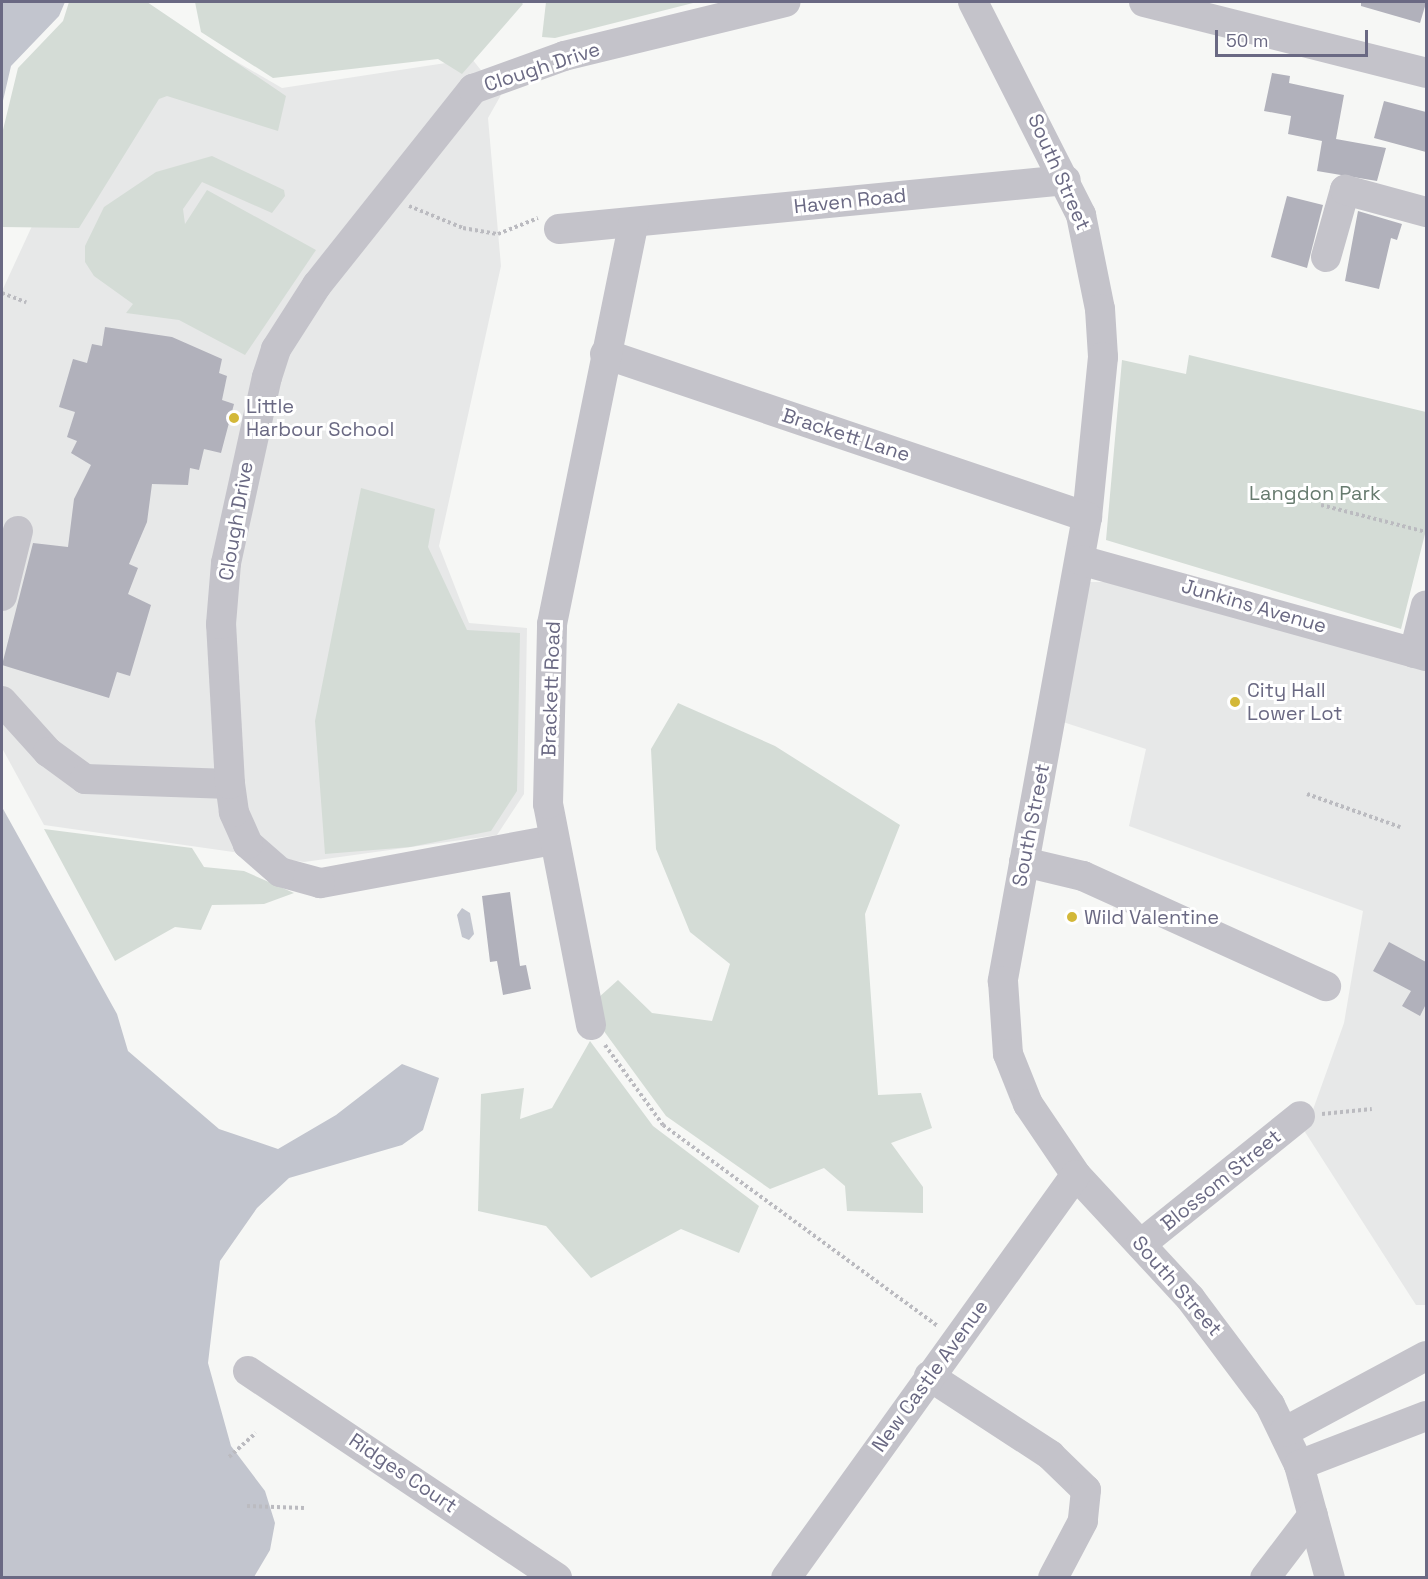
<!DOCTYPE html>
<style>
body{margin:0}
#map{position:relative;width:1428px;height:1579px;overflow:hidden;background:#f6f7f5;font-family:"Space Grotesk",sans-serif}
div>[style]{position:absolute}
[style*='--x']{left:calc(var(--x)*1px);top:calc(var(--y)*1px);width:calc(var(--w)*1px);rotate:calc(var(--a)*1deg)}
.built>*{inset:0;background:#e7e8e8}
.green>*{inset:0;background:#d4dcd6}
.water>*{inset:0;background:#c2c5ce}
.building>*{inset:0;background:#b1b1bb}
.path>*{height:4px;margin-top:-2px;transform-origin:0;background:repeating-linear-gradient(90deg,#bbbbc0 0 3px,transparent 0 6px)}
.minor>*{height:30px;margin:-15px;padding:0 15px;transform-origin:15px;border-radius:15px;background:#c4c3ca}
.dots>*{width:16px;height:16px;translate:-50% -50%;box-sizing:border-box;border:3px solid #fff;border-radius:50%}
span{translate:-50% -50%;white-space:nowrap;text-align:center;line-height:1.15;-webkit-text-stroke:6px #fff;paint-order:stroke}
.street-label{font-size:20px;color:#6a6983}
.poi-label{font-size:20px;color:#6a6983}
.left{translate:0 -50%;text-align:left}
.park-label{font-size:20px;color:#677b6f}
.frame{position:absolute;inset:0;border:3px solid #6a6983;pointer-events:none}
.scale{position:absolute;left:1215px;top:30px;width:153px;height:27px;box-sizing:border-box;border:3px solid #6a6983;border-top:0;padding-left:8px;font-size:18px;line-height:21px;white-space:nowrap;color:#6a6983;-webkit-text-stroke:4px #fff;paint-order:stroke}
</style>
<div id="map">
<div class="built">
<div style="clip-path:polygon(135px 3px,282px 88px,472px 59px,501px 95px,488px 118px,501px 266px,439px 546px,469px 623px,527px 628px,524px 794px,497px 835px,304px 862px,44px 825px,2px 748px,2px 291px)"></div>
<div style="clip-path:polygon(1089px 582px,1106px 582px,1426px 670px,1426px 1305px,1416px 1305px,1305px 1132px,1344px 1023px,1363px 911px,1129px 826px,1146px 749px,1063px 722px)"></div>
</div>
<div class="green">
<div style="clip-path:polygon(69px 2px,147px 2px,286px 96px,278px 131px,167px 96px,159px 99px,79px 228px,2px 227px,2px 134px,18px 68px,63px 21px)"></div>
<div style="clip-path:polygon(195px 2px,521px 2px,523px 4px,462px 74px,438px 59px,273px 78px,201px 32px)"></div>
<div style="clip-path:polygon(546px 2px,697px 2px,555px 38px,542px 37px)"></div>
<div style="clip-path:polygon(212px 156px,284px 190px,285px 196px,272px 213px,202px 182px,183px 209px,185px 224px,207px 190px,316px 250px,245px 355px,179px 320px,126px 313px,133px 304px,94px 276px,85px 262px,85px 246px,104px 207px,156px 172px)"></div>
<div style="clip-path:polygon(1189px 355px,1426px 412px,1426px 530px,1401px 629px,1106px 540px,1122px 360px,1186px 374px)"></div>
<div style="clip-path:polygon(361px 488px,435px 509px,428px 547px,467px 630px,520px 633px,517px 791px,491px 831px,410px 847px,325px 854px,315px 721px)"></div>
<div style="clip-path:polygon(678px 703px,775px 746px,900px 825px,865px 914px,878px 1095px,921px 1093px,932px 1128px,891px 1143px,923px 1187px,923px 1213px,847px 1211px,845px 1186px,824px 1168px,770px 1189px,666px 1116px,598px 1023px,598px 998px,618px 980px,652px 1013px,712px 1021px,730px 964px,690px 932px,656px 849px,651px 749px)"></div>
<div style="clip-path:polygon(44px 829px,192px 848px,204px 867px,244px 871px,294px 893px,264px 904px,212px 905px,201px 930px,175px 927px,115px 961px)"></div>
<div style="clip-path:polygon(590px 1041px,653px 1126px,759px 1206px,739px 1253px,681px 1229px,591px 1278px,546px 1226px,478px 1211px,481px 1094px,524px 1088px,520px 1119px,552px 1108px)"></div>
</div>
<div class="water">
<div style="clip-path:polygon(2px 2px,65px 2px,59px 16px,11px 66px,2px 105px)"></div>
<div style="clip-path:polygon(2px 807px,117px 1014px,128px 1051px,219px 1129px,278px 1149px,336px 1115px,402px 1064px,439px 1078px,423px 1130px,402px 1145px,289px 1178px,257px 1208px,220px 1261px,208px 1363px,231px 1446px,265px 1491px,275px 1523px,270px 1550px,254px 1577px,2px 1577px)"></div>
<div style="clip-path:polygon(462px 908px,470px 913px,474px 934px,469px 940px,462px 937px,457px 915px)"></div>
</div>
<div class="building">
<div style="clip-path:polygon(1361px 2px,1426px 2px,1426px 3px,1420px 23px,1361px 6px)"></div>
<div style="clip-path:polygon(1272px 73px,1290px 76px,1289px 83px,1344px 95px,1336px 139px,1386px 148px,1377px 181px,1317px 171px,1322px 141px,1288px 134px,1291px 116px,1264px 111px)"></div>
<div style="clip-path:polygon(1384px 101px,1426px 112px,1426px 152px,1374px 138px)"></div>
<div style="clip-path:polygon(1287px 196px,1323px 205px,1307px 268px,1271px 257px)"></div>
<div style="clip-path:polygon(1358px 211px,1402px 224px,1397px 240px,1391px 238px,1379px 289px,1345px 281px)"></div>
<div style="clip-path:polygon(105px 327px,172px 337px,222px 359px,219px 373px,227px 376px,222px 400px,234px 404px,221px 453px,204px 449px,199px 470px,190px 468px,188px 485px,152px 484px,147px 522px,129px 564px,138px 568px,128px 594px,151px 605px,130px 676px,117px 672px,109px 698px,2px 665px,33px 543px,68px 547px,74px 499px,91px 465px,71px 453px,77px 441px,67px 437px,75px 412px,59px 407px,73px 359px,87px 363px,92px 344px,102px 346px)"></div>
<div style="clip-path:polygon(510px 892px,520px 966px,526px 965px,531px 989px,503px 995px,497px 961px,490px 962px,482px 896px)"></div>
<div style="clip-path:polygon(1389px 942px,1426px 962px,1426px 1004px,1420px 1016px,1402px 1006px,1411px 991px,1373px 971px)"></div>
</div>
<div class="path">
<div style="--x:409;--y:206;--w:58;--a:22.2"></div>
<div style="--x:463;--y:228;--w:36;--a:10"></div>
<div style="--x:498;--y:234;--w:43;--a:-21.8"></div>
<div style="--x:2;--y:293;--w:26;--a:21"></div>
<div style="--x:1321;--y:505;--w:108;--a:14.4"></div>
<div style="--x:1307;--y:794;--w:99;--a:19.5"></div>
<div style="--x:605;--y:1045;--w:99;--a:54.1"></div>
<div style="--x:663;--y:1125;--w:341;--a:36.2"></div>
<div style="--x:1322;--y:1114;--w:50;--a:-5.7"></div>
<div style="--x:229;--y:1457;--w:36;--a:-42"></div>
<div style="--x:247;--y:1506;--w:57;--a:2"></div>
</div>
<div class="minor">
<div style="--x:973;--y:2;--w:239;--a:63.1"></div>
<div style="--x:1081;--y:215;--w:96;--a:78.6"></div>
<div style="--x:1100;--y:309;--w:48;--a:86.4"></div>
<div style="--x:1103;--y:357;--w:161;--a:95.7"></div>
<div style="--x:1087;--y:517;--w:472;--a:100.3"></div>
<div style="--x:1003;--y:981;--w:73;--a:86.1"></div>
<div style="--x:1008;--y:1054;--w:54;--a:68.2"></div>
<div style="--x:1028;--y:1104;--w:86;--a:55.9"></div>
<div style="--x:1076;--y:1175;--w:168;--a:47.2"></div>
<div style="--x:1190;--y:1298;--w:134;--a:53.2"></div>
<div style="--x:1270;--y:1405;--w:67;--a:64.2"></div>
<div style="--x:1299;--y:1465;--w:117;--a:74.7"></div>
<div style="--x:1144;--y:2;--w:291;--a:14.1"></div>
<div style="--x:559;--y:229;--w:509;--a:-5.52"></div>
<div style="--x:1326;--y:257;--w:70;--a:-74.2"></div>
<div style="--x:1345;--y:190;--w:84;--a:15.2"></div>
<div style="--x:605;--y:354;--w:509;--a:18.68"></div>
<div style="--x:1080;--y:560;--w:359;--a:15.5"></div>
<div style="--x:2;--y:596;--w:67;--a:-76.2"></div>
<div style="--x:1414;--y:653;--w:49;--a:-76"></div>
<div style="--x:2;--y:701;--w:69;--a:48"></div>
<div style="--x:48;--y:752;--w:46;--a:36.1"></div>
<div style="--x:85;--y:779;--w:145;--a:2"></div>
<div style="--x:553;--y:840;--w:237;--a:169.5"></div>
<div style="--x:320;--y:883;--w:41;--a:-164.6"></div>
<div style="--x:280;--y:872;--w:43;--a:-138.8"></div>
<div style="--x:248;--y:844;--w:35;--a:-114"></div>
<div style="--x:234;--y:812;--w:28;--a:-98"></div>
<div style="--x:230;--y:784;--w:160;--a:-93.2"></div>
<div style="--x:221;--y:624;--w:61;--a:-85.3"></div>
<div style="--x:226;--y:563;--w:190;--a:-77.6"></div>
<div style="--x:267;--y:377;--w:29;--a:-72"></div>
<div style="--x:276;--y:349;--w:76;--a:-57.4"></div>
<div style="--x:317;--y:285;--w:251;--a:-51.5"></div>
<div style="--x:473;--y:89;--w:97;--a:-19.9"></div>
<div style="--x:564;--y:56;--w:228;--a:-13.7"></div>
<div style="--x:1024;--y:862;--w:61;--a:13.3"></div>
<div style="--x:1083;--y:876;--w:267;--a:24.4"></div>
<div style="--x:591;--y:1025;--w:225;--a:-101"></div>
<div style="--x:548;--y:804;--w:180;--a:-88.7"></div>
<div style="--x:552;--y:624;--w:410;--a:-78.5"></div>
<div style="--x:1141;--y:1244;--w:204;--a:-38.8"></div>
<div style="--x:248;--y:1371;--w:372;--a:33.8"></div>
<div style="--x:929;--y:1376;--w:145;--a:33.1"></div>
<div style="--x:1050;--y:1455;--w:50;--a:44.2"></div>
<div style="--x:1086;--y:1490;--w:31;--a:96"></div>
<div style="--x:1083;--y:1521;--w:64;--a:117.8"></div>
<div style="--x:1284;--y:1432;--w:161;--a:-28.2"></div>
<div style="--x:1299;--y:1465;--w:136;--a:-21.1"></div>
<div style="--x:786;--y:1578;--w:496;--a:-54.3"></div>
<div style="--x:1265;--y:1578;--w:79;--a:-52.7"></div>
</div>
<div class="dots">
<div style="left:234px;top:418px;background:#d3b839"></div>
<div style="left:1235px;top:702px;background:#d3b839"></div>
<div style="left:1072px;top:917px;background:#d3b839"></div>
</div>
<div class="street-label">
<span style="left:542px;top:67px;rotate:-18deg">Clough Drive</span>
<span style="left:1059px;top:172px;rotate:66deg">South Street</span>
<span style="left:850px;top:201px;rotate:-6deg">Haven Road</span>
<span style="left:846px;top:435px;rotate:18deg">Brackett Lane</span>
<span style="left:236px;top:521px;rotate:-80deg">Clough Drive</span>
<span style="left:1254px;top:606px;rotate:16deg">Junkins Avenue</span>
<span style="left:551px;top:689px;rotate:-88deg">Brackett Road</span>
<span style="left:1031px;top:825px;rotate:-79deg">South Street</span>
<span style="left:1221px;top:1180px;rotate:-39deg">Blossom Street</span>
<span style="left:1177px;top:1286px;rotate:49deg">South Street</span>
<span style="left:930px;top:1376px;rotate:-54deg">New Castle Avenue</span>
<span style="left:403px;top:1473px;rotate:34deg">Ridges Court</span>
</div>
<div class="poi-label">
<span class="left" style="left:246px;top:418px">Little<br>Harbour School</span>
<span class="left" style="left:1247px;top:702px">City Hall<br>Lower Lot</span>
<span class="left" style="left:1084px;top:917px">Wild Valentine</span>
</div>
<div class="park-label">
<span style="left:1315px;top:493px">Langdon Park</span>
</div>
<div class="frame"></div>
<div class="scale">50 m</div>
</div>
